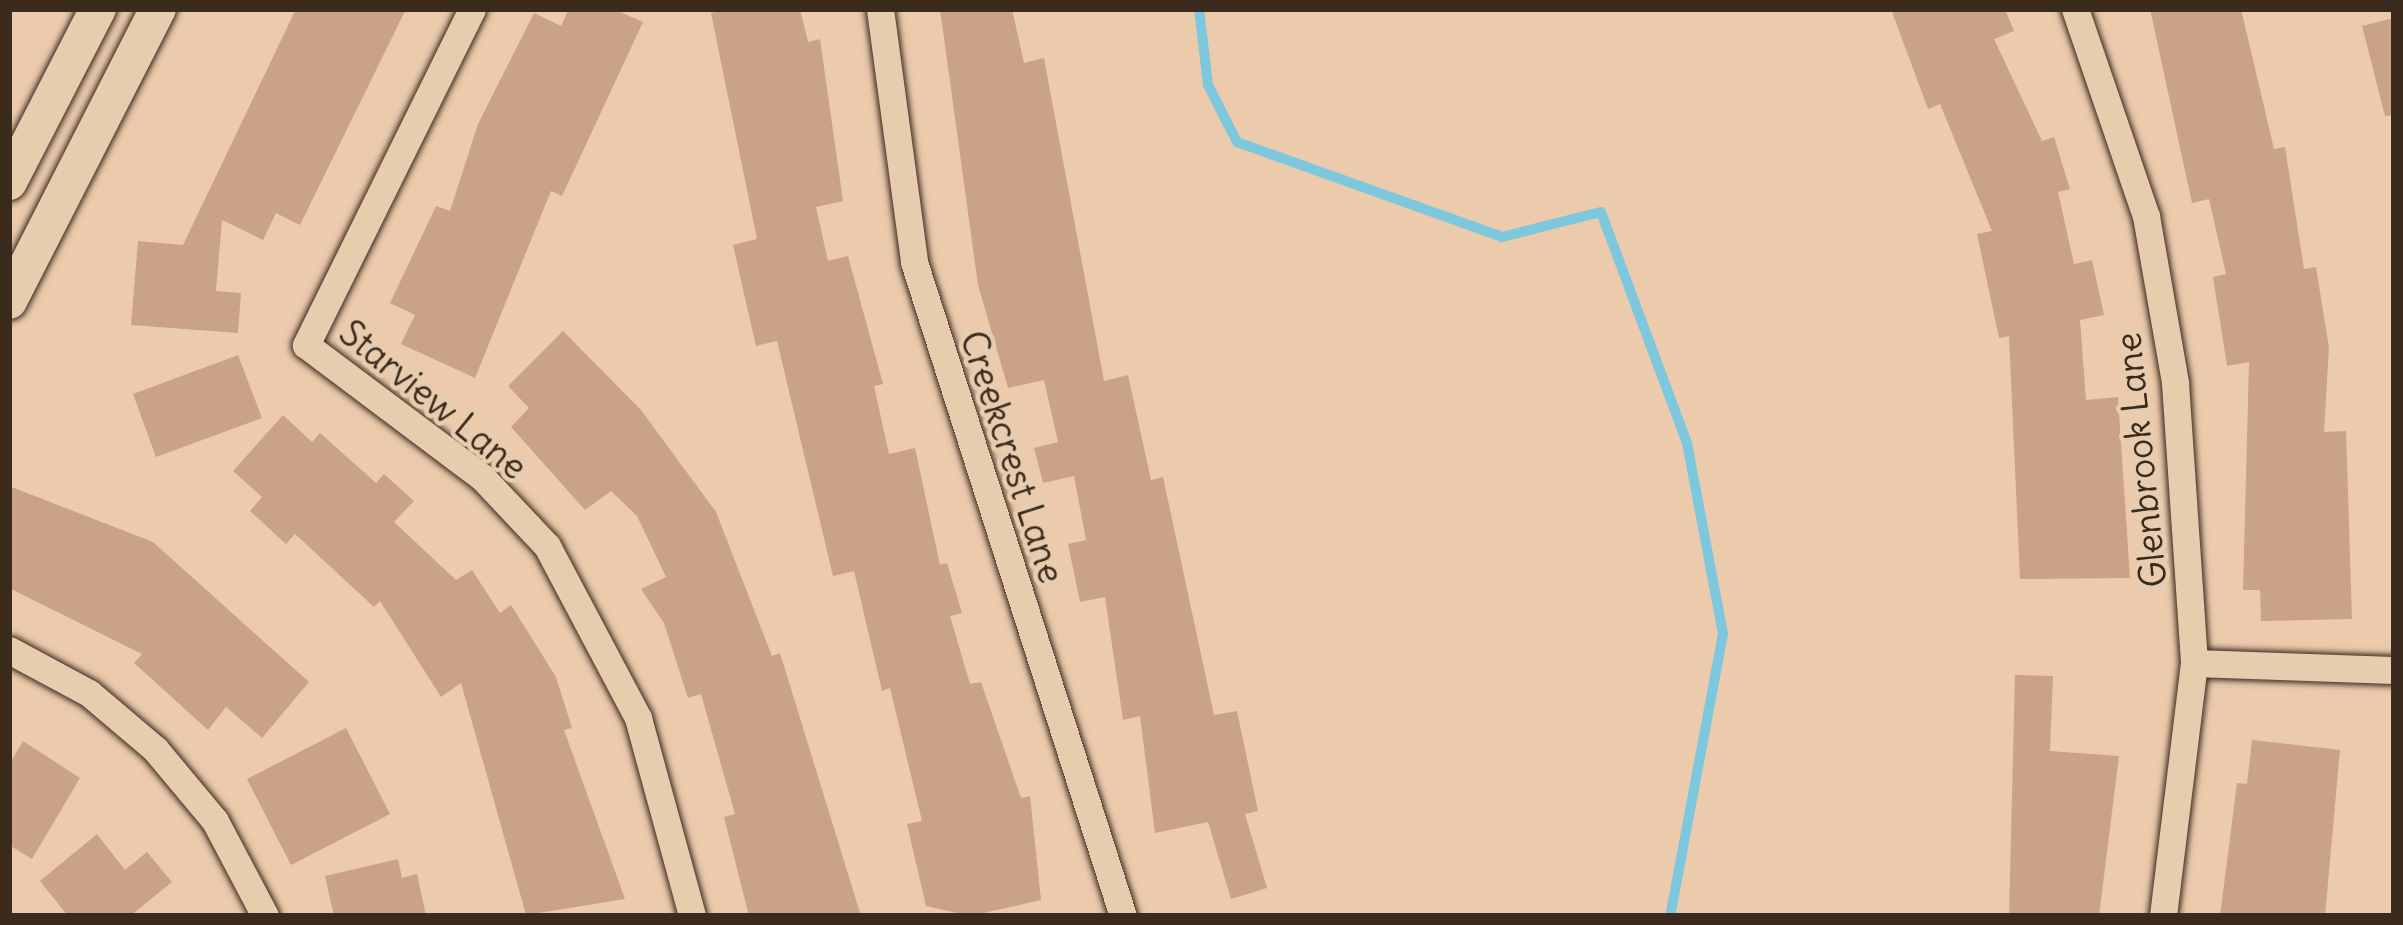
<!DOCTYPE html>
<style>
body{margin:0}
#map{position:relative;width:2403px;height:925px;overflow:hidden;background:#eccbac;font-family:Delius,sans-serif}
div>[style]{position:absolute}
[style*='--x']{left:calc(var(--x)*1px);top:calc(var(--y)*1px);width:calc(var(--w)*1px);rotate:calc(var(--a)*1deg)}
.stream>*{height:10px;margin:-5px;padding:0 5px;transform-origin:5px;border-radius:5px;background:#7dc8dc}
.building>*{inset:0;background:#caa285}
.roads{filter:drop-shadow(0 0 3px #3b2a1e) drop-shadow(0 0 3px #3b2a1e)}
.street>*{height:27px;margin:-13.5px;padding:0 13.5px;transform-origin:13.5px;border-radius:13.5px;background:#e7ccae}
.secondary>*{height:36px;margin:-18px;padding:0 18px;transform-origin:18px;border-radius:18px;background:#e7ccae}
span{translate:-50% -50%;white-space:nowrap;text-align:center;line-height:1.15;-webkit-text-stroke:9px #e7ccae;paint-order:stroke}
.street-label{font-size:36px;color:#3b2a1e}
.frame{position:absolute;inset:0;border:12px solid #3b2a1e;pointer-events:none}
</style>
<div id="map">
<div class="stream">
<div style="--x:1199;--y:9;--w:77;--a:83.2"></div>
<div style="--x:1208;--y:85;--w:64;--a:63"></div>
<div style="--x:1237;--y:142;--w:282;--a:19.7"></div>
<div style="--x:1502;--y:237;--w:102;--a:-14.2"></div>
<div style="--x:1601;--y:212;--w:246;--a:69.6"></div>
<div style="--x:1687;--y:443;--w:194;--a:79.3"></div>
<div style="--x:1723;--y:634;--w:287;--a:100.6"></div>
</div>
<div class="building">
<div style="clip-path:polygon(296px 9px,406px 9px,300px 225px,276px 213px,263px 240px,222px 220px,216px 291px,241px 293px,238px 333px,131px 325px,138px 241px,183px 245px)"></div>
<div style="clip-path:polygon(569px 9px,613px 9px,643px 22px,562px 196px,551px 191px,475px 378px,401px 344px,415px 315px,390px 303px,436px 206px,450px 211px,478px 124px,534px 13px,561px 26px)"></div>
<div style="clip-path:polygon(727px 9px,800px 9px,808px 42px,820px 39px,843px 201px,816px 207px,828px 261px,848px 256px,883px 384px,874px 386px,889px 454px,915px 448px,940px 565px,947px 563px,962px 613px,950px 616px,970px 684px,981px 682px,1021px 798px,1030px 796px,1041px 900px,970px 916px,926px 906px,907px 824px,922px 821px,890px 688px,882px 691px,854px 571px,833px 576px,777px 341px,756px 346px,733px 245px,757px 239px,711px 13px)"></div>
<div style="clip-path:polygon(940px 9px,1012px 9px,1024px 63px,1044px 58px,1104px 381px,1128px 375px,1151px 480px,1163px 477px,1214px 715px,1237px 711px,1258px 811px,1245px 814px,1267px 888px,1231px 899px,1208px 822px,1155px 833px,1140px 716px,1123px 720px,1105px 597px,1080px 602px,1068px 544px,1086px 540px,1074px 476px,1043px 483px,1034px 448px,1058px 442px,1044px 380px,1008px 388px,978px 285px)"></div>
<div style="clip-path:polygon(1891px 9px,2005px 9px,2014px 31px,1994px 39px,2042px 141px,2054px 137px,2070px 189px,2058px 192px,2074px 264px,2092px 260px,2104px 315px,2080px 320px,2086px 400px,2118px 397px,2130px 578px,2020px 579px,2009px 336px,1999px 338px,1977px 234px,1992px 231px,1940px 104px,1928px 109px)"></div>
<div style="clip-path:polygon(2150px 9px,2241px 9px,2274px 149px,2285px 147px,2304px 269px,2316px 267px,2329px 348px,2324px 432px,2346px 431px,2352px 619px,2261px 621px,2260px 590px,2243px 590px,2249px 362px,2227px 366px,2213px 277px,2226px 274px,2209px 199px,2192px 203px)"></div>
<div style="clip-path:polygon(2394px 18px,2394px 115px,2385px 116px,2362px 26px)"></div>
<div style="clip-path:polygon(563px 331px,641px 410px,716px 512px,772px 656px,780px 653px,861px 916px,749px 916px,724px 817px,735px 814px,701px 694px,688px 698px,664px 623px,641px 589px,666px 577px,637px 516px,611px 491px,585px 510px,511px 427px,529px 408px,508px 386px)"></div>
<div style="clip-path:polygon(238px 355px,262px 418px,156px 457px,133px 394px)"></div>
<div style="clip-path:polygon(283px 415px,312px 442px,320px 433px,376px 483px,384px 474px,414px 501px,394px 522px,456px 580px,472px 570px,500px 613px,511px 605px,556px 677px,572px 728px,564px 730px,625px 899px,526px 915px,461px 683px,441px 697px,380px 601px,374px 607px,295px 534px,286px 544px,250px 511px,262px 497px,233px 471px)"></div>
<div style="clip-path:polygon(9px 486px,153px 542px,309px 682px,262px 738px,226px 707px,208px 730px,134px 663px,142px 654px,9px 588px)"></div>
<div style="clip-path:polygon(2015px 675px,2053px 676px,2050px 751px,2119px 756px,2099px 916px,2009px 916px)"></div>
<div style="clip-path:polygon(346px 728px,390px 814px,291px 865px,247px 779px)"></div>
<div style="clip-path:polygon(2252px 740px,2340px 750px,2325px 916px,2220px 916px,2237px 783px,2247px 784px)"></div>
<div style="clip-path:polygon(23px 741px,80px 778px,32px 859px,9px 845px,9px 765px)"></div>
<div style="clip-path:polygon(97px 834px,125px 870px,147px 852px,172px 882px,130px 916px,68px 916px,40px 881px)"></div>
<div style="clip-path:polygon(398px 859px,402px 878px,417px 874px,426px 916px,334px 916px,325px 876px)"></div>
</div>
<div class="roads">
<div class="street">
<div style="--x:472;--y:9;--w:375;--a:116.3"></div>
<div style="--x:306;--y:345;--w:220;--a:36.9"></div>
<div style="--x:482;--y:477;--w:95;--a:46.7"></div>
<div style="--x:547;--y:546;--w:195;--a:62.1"></div>
<div style="--x:638;--y:718;--w:205;--a:74.7"></div>
<div style="--x:880;--y:9;--w:255;--a:82.3"></div>
<div style="--x:914;--y:262;--w:687;--a:72.28"></div>
<div style="--x:2075;--y:9;--w:219;--a:71.1"></div>
<div style="--x:2146;--y:216;--w:169;--a:80.1"></div>
<div style="--x:2175;--y:383;--w:281;--a:86.1"></div>
<div style="--x:2194;--y:663;--w:255;--a:97"></div>
<div style="--x:9;--y:650;--w:91;--a:28.3"></div>
<div style="--x:89;--y:693;--w:87;--a:40.3"></div>
<div style="--x:155;--y:749;--w:94;--a:50.2"></div>
<div style="--x:215;--y:821;--w:107;--a:62.2"></div>
<div style="--x:2194;--y:663;--w:200;--a:2"></div>
</div>
<div class="secondary">
<div style="--x:9;--y:182;--w:195;--a:-62.8"></div>
<div style="--x:9;--y:301;--w:328;--a:-63"></div>
</div>
</div>
<div class="street-label">
<span style="left:433px;top:400px;rotate:39deg">Starview Lane</span>
<span style="left:1012px;top:457px;rotate:72deg">Creekcrest Lane</span>
<span style="left:2141px;top:460px;rotate:-96deg">Glenbrook Lane</span>
</div>
<div class="frame"></div>
</div>
